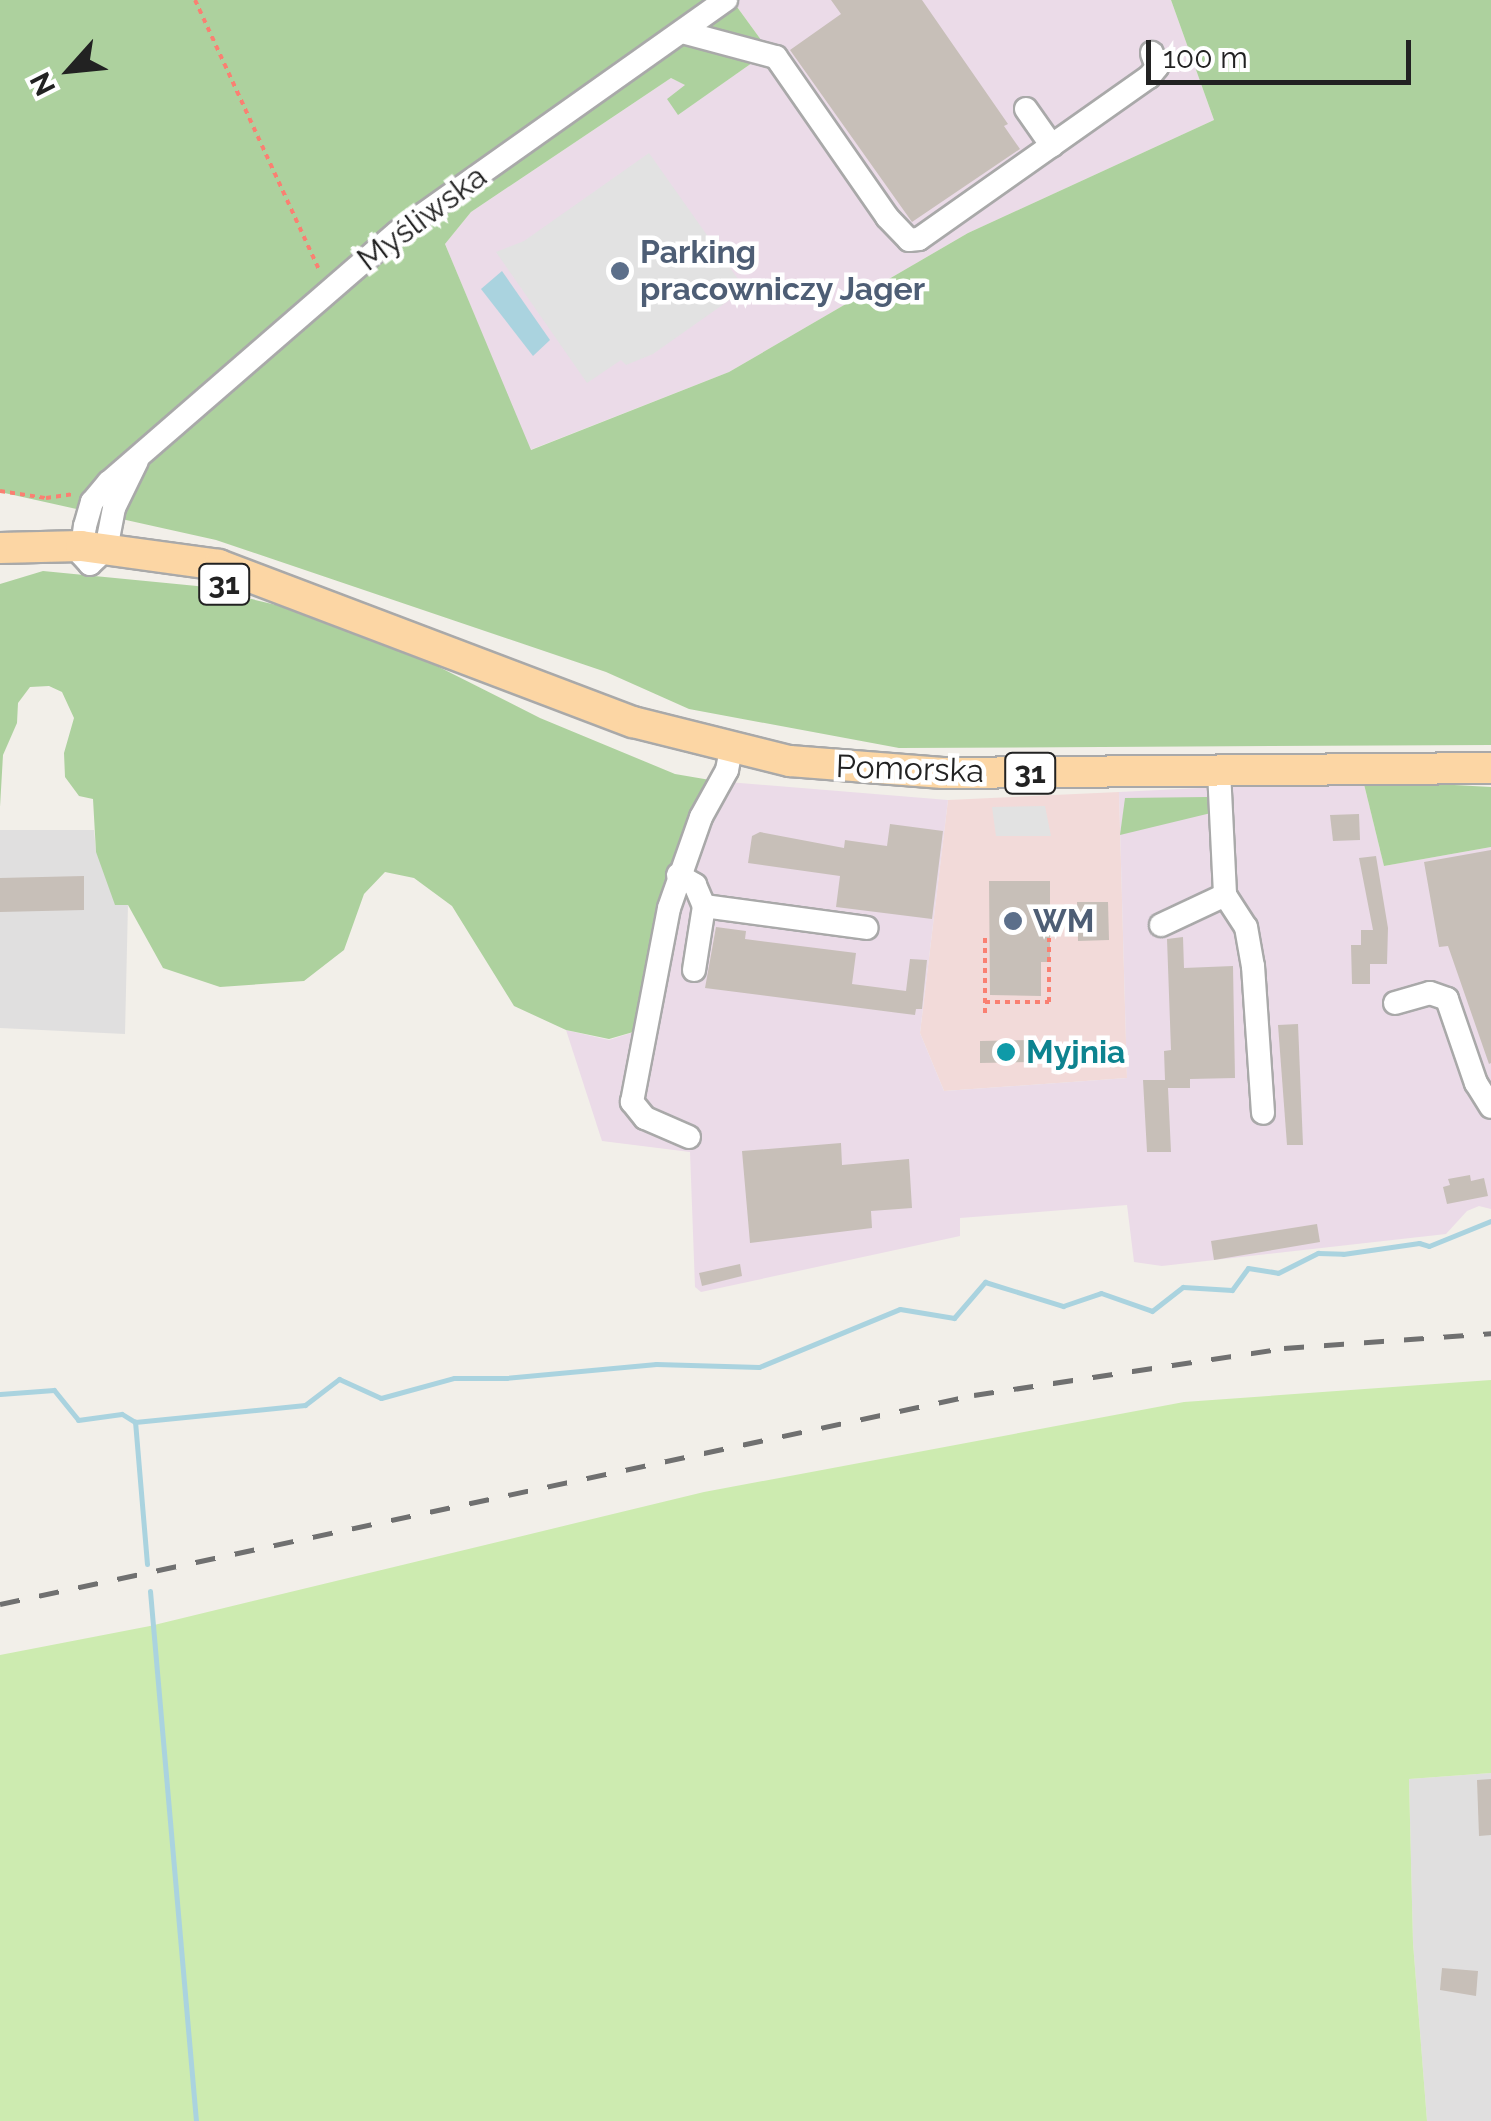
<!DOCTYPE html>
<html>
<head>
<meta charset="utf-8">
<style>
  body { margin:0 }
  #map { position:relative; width:1491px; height:2121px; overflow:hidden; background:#f2efe9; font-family:Raleway,sans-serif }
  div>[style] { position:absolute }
  .residential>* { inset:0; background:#e0dfdf }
  .commercial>* { inset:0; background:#f2dad9 }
  .industrial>* { inset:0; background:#ebdbe8 }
  .grass>* { inset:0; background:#cdebb0 }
  .forest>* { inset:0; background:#add19e }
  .parking>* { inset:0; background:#e2e2e2 }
  .water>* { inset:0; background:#aad3df }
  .stream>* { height:5px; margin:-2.5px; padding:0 2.5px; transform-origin:2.5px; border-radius:2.5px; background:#aad3df }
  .building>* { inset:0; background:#c7bfb8 }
  .path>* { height:4px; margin-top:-2px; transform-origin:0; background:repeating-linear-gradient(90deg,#fa8072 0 5px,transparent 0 10px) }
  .roads { filter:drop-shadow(2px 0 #a9a9a9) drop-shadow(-2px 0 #a9a9a9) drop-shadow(0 2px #a9a9a9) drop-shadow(0 -2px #a9a9a9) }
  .minor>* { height:22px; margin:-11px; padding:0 11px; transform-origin:11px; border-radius:11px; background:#fff }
  .major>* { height:30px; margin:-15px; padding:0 15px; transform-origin:15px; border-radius:15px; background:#fcd6a4 }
  .rail>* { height:5px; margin-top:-2.5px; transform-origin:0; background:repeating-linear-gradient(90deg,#707070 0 20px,transparent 0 40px) }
  .dots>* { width:28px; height:28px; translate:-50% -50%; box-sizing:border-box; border:5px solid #fff; border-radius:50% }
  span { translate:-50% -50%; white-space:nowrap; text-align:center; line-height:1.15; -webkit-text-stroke:9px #fff; paint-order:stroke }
  .shield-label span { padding:2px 8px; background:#fff; border:2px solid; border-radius:8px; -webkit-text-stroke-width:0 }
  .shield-label { font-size:30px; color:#222; font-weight:700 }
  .street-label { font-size:32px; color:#222 }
  .service-label { font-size:32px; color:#4e5e75; font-weight:700 }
  .left { translate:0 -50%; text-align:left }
  .culture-label { font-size:32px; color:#0d838f; font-weight:700 }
  .north { position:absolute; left:20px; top:20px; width:100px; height:100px; -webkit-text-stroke:8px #fff; paint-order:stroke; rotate:243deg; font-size:28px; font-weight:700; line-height:40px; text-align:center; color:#222 }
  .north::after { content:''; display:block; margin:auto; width:35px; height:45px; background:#222; clip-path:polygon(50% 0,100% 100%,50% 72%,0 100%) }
  .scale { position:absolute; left:1146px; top:40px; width:265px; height:45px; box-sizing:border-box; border:5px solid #222; border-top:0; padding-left:12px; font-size:30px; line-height:35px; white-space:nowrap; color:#222; -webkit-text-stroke:8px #fff; paint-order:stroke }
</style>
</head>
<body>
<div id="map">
  <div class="residential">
    <div style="clip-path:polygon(0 830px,94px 830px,96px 852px,128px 904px,125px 1034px,0 1028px)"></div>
    <div style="clip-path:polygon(1491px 1773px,1491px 2121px,1427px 2121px,1413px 1943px,1409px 1779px)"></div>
  </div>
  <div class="commercial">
    <div style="clip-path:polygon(1119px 792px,1127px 1078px,944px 1091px,920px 1033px,948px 800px)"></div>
  </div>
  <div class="industrial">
    <div style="clip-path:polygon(732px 0,1171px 0,1214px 120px,968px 233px,729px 372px,530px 450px,445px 244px,471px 212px,671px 78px,686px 85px,668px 99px,679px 114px,769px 51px)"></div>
    <div style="clip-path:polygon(1363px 780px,1384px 866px,1491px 847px,1491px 1209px,1479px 1206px,1467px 1211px,1446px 1234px,1162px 1266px,1134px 1262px,1127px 1205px,960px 1218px,960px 1236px,701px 1292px,695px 1287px,690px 1152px,602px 1141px,566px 1030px,609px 1040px,640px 1030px,716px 781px,948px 800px,920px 1033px,944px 1091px,1127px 1078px,1119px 792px)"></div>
  </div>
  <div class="grass">
    <div style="clip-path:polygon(1491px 1380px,1491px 1773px,1409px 1779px,1413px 1943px,1427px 2121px,0 2121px,0 1655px,150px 1626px,704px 1492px,1184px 1402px)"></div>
  </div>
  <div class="forest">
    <div style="clip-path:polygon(0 0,732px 0,769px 51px,678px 115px,667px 99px,685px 85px,671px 78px,471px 212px,445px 244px,531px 450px,729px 372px,968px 233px,1214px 120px,1171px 0,1491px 0,1491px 745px,899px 748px,689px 709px,606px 672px,216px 540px,0 492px)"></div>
    <div style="clip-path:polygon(43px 571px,197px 586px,289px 608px,433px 664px,540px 718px,675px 774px,716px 781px,640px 1030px,609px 1039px,566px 1030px,514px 1006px,452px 906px,414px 878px,385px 872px,364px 894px,344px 950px,304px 981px,220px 987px,163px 968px,128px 905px,115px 905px,96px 852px,93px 799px,79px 796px,65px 777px,64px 753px,74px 718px,62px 692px,49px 686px,30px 687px,18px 703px,17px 723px,3px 755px,0 807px,0 584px)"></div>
    <div style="clip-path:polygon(1363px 780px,1491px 787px,1491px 847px,1384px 866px)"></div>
    <div style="clip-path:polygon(1207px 797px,1211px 813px,1120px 835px,1125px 798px)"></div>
  </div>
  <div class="parking">
    <div style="clip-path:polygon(649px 153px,745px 289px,653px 354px,626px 365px,621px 360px,587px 383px,496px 252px,524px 241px)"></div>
    <div style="clip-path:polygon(1045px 806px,1051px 836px,996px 836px,992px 807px)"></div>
  </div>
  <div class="water">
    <div style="clip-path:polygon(502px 271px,550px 340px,533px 356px,481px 289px)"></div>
  </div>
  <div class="stream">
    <div style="left:0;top:1394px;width:54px;rotate:-4.2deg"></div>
    <div style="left:54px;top:1390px;width:38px;rotate:51deg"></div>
    <div style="left:78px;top:1420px;width:44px;rotate:-7.8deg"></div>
    <div style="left:122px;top:1414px;width:15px;rotate:32deg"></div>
    <div style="left:147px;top:1564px;width:143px;rotate:-94.8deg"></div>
    <div style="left:135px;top:1422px;width:171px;rotate:-5.7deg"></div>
    <div style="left:305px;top:1405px;width:43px;rotate:-37.4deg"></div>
    <div style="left:339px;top:1379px;width:46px;rotate:24.3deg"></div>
    <div style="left:381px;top:1398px;width:76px;rotate:-15.3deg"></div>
    <div style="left:454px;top:1378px;width:52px"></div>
    <div style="left:506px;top:1378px;width:151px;rotate:-5.3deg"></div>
    <div style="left:656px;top:1364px;width:103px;rotate:1.7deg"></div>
    <div style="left:759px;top:1367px;width:152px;rotate:-22.4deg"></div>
    <div style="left:900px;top:1309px;width:55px;rotate:9.5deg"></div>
    <div style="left:954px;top:1318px;width:48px;rotate:-49.3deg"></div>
    <div style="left:985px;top:1282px;width:82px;rotate:17.1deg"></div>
    <div style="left:1063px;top:1306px;width:40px;rotate:-18.9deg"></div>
    <div style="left:1101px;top:1293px;width:54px;rotate:19.4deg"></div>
    <div style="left:1152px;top:1311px;width:39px;rotate:-38deg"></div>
    <div style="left:1183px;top:1287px;width:49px;rotate:3.5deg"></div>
    <div style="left:1232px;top:1290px;width:27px;rotate:-54deg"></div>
    <div style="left:1248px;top:1268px;width:30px;rotate:9deg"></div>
    <div style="left:1278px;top:1273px;width:45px;rotate:-26.6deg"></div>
    <div style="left:1318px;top:1253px;width:25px;rotate:2deg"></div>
    <div style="left:1343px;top:1254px;width:77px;rotate:-8.2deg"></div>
    <div style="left:1419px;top:1243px;width:10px;rotate:17deg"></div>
    <div style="left:1429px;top:1246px;width:67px;rotate:-22deg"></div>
    <div style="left:150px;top:1591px;width:532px;rotate:85.04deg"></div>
  </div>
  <div class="building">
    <div style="clip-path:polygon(831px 0,922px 0,1008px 124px,1004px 126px,1020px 149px,912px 222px,790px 50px,841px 14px)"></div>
    <div style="clip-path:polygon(1359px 814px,1360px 840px,1333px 841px,1330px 815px)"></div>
    <div style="clip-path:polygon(890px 824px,943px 831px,932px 919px,836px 907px,840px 876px,748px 863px,752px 836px,760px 832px,844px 848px,845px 840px,887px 846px)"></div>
    <div style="clip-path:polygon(1491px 850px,1491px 1063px,1489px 1064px,1448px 946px,1439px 947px,1424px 862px)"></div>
    <div style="clip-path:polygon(1376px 856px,1388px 928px,1387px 964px,1370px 964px,1370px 984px,1352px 984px,1351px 945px,1361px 945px,1361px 930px,1373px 930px,1359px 858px)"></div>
    <div style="clip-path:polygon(84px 876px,84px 910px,0 912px,0 878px)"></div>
    <div style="clip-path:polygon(989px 881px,1050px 881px,1050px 962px,1041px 962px,1041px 996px,990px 995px)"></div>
    <div style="clip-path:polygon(1077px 902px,1108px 902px,1109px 940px,1078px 941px)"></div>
    <div style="clip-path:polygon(716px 927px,746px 931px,745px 939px,856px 953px,852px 984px,906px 991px,910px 959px,927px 960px,922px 1009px,916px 1009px,915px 1015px,899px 1013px,705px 988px)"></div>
    <div style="clip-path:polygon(1183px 937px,1184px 968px,1233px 966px,1235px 1078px,1190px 1079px,1190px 1088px,1168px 1088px,1171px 1152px,1147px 1152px,1143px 1080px,1165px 1080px,1164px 1051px,1171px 1050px,1167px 939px)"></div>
    <div style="clip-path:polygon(1298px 1024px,1303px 1145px,1287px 1145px,1278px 1025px)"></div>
    <div style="clip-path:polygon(1033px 1040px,1032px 1062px,980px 1063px,980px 1041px)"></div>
    <div style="clip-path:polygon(841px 1143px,842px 1165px,909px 1159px,912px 1208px,871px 1211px,872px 1228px,750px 1243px,742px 1151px)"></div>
    <div style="clip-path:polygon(1470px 1175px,1471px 1181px,1484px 1178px,1488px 1196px,1447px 1204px,1443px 1187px,1450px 1185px,1448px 1179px)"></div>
    <div style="clip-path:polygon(1317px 1224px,1320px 1242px,1214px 1260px,1211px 1241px)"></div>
    <div style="clip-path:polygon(740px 1264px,742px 1276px,702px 1286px,699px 1273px)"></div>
    <div style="clip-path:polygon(1491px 1779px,1491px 1835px,1479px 1836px,1477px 1780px)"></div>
    <div style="clip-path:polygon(1442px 1968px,1478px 1971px,1476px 1996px,1440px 1990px)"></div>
  </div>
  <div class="path">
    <div style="left:195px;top:0;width:299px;rotate:65.3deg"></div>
    <div style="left:0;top:491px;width:47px;rotate:8.7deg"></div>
    <div style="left:46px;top:498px;width:28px;rotate:-8deg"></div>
    <div style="left:985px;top:938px;width:78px;rotate:90deg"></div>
    <div style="left:985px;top:1002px;width:64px"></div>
    <div style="left:1049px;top:1002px;width:64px;rotate:-90deg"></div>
  </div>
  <div class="roads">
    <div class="minor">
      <div style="left:682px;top:32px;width:97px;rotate:14.9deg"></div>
      <div style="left:776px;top:57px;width:195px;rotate:55.2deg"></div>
      <div style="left:887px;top:217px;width:32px;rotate:46deg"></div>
      <div style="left:909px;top:240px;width:10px;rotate:-6deg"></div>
      <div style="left:919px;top:239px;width:281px;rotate:-35.2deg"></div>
      <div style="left:1149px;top:77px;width:13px;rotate:-51deg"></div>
      <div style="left:1157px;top:67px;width:15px;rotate:-110deg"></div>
      <div style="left:1026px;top:109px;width:45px;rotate:54.9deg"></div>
      <div style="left:137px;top:461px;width:52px;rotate:116.1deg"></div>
      <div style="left:114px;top:508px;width:42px;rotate:101deg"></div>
      <div style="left:106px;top:549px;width:22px;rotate:137deg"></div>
      <div style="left:90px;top:564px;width:13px;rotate:-132deg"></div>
      <div style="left:81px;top:554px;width:28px;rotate:-82deg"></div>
      <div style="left:85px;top:526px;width:25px;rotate:-74deg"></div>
      <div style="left:92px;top:502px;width:26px;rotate:-50deg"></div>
      <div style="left:109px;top:482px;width:382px;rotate:-40.9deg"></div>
      <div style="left:398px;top:232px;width:402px;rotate:-35.3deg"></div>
      <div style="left:1219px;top:771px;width:124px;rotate:87.2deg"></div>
      <div style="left:1225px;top:895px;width:38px;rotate:57deg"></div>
      <div style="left:1246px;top:927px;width:40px;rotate:80deg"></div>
      <div style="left:1253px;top:966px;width:147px;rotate:86.1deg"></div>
      <div style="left:678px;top:875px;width:20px;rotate:30deg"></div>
      <div style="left:695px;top:885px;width:23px;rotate:67deg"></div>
      <div style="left:704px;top:906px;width:164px;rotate:7.7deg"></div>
      <div style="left:1161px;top:925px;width:71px;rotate:-25.1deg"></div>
      <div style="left:694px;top:970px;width:65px;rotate:-81.1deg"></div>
      <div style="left:1395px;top:1003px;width:36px;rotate:-16deg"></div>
      <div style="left:1430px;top:993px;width:18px;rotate:19deg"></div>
      <div style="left:1447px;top:999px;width:89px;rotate:71deg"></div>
      <div style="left:1476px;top:1083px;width:28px;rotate:58deg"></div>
      <div style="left:689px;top:1137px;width:48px;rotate:-156.6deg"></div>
      <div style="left:645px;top:1118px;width:21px;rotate:-129deg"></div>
      <div style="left:632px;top:1102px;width:197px;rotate:-79.2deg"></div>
      <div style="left:669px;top:908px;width:96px;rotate:-70.6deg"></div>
      <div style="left:701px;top:817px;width:54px;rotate:-61deg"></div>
      <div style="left:727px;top:770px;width:21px;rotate:-79deg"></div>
    </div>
    <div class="major">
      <div style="left:0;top:548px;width:81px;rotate:-1.4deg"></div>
      <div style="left:81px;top:546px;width:139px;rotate:7.8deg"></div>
      <div style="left:219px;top:565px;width:443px;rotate:20.8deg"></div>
      <div style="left:633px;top:722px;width:162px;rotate:14deg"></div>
      <div style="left:790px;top:761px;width:153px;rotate:4.5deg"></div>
      <div style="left:943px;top:773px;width:548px;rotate:-0.52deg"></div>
    </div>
  </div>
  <div class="rail">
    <div style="left:0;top:1604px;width:996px;rotate:-12.11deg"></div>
    <div style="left:974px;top:1395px;width:314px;rotate:-8.6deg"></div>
    <div style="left:1284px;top:1348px;width:208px;rotate:-4.1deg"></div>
  </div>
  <div class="dots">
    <div style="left:620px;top:271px;background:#5c6f8a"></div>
    <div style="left:1013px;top:921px;background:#5c6f8a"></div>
    <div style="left:1006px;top:1052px;background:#0f9aa8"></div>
  </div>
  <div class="shield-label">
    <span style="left:224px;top:584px">31</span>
    <span style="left:1030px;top:773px">31</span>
  </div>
  <div class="street-label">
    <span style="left:422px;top:218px;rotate:-37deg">Myśliwska</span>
    <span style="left:910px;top:769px;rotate:2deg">Pomorska</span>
  </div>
  <div class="service-label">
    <span class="left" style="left:640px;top:271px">Parking<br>pracowniczy Jager</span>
    <span class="left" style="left:1033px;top:921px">WM</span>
  </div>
  <div class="culture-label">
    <span class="left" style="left:1026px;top:1052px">Myjnia</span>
  </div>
  <div class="north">N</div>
  <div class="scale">100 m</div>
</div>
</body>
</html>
